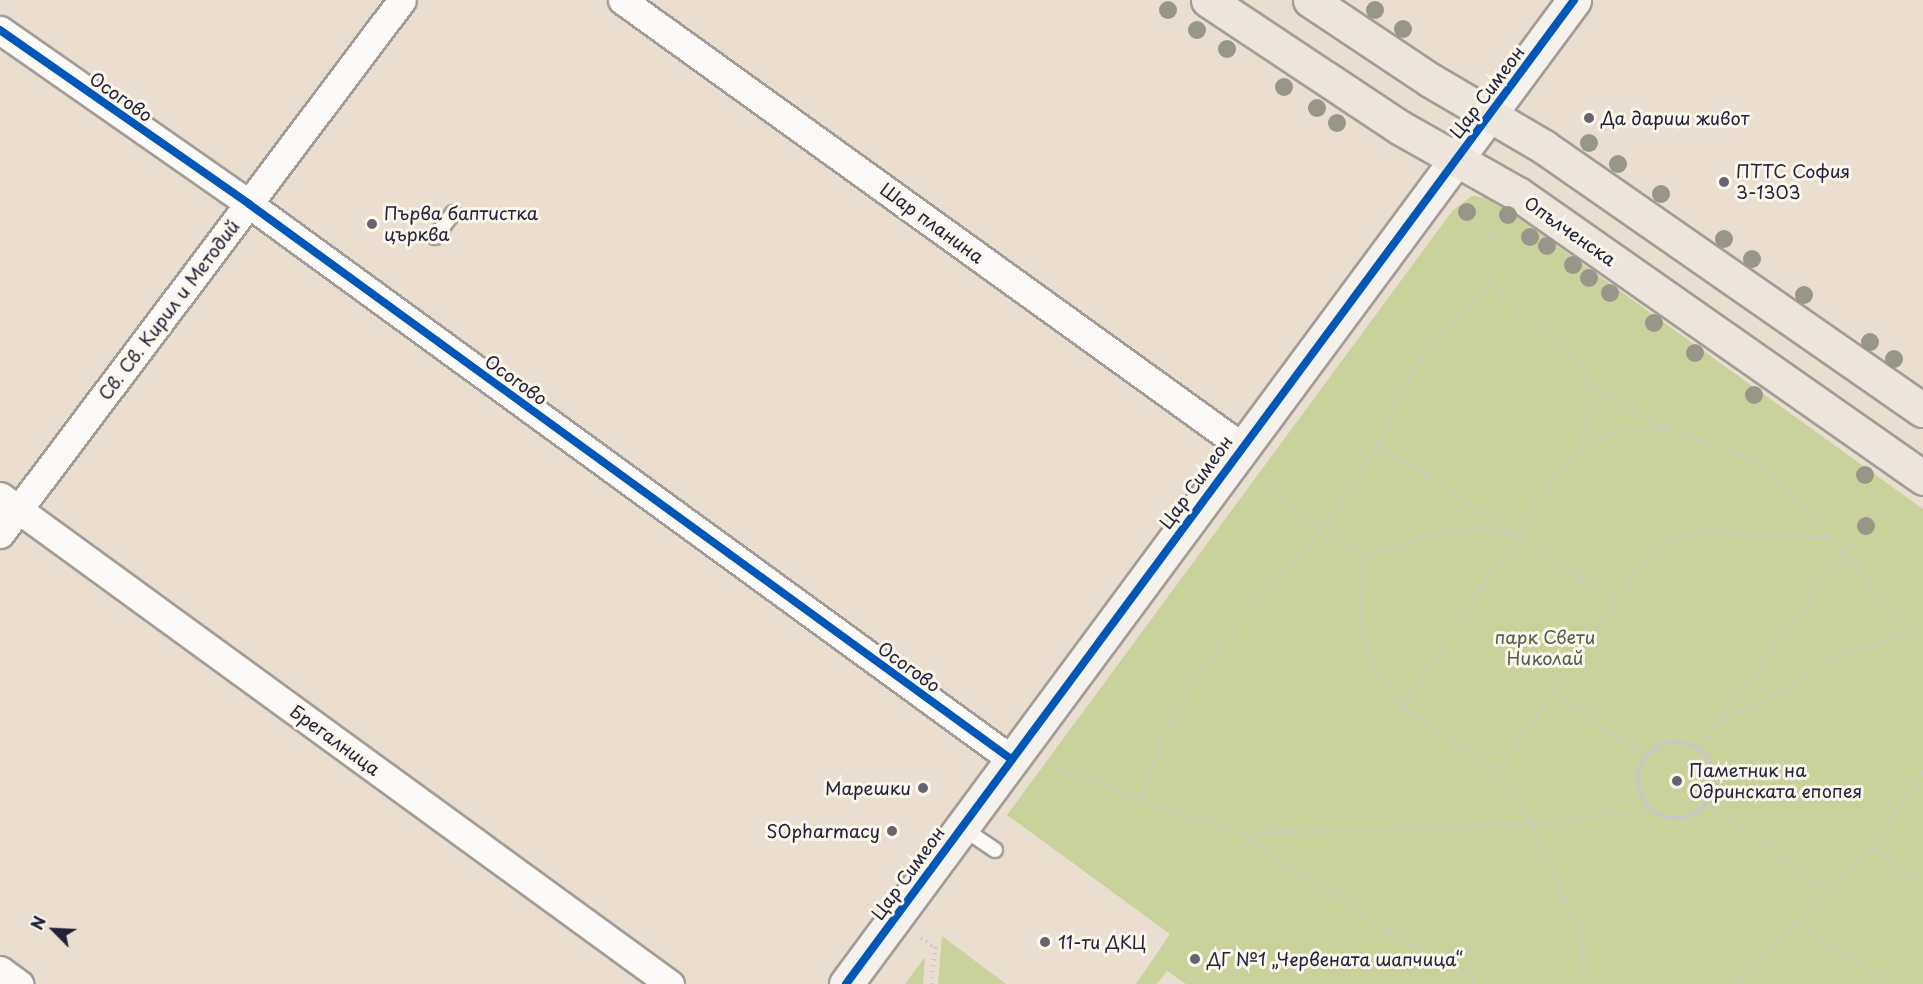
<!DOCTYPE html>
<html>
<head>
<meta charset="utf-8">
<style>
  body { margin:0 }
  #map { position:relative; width:1923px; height:984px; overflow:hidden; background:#eaded0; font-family:"Playpen Sans",sans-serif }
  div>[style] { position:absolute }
  .green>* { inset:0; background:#cad29b }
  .path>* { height:4px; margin-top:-2px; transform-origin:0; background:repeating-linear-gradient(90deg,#c9c6c5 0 1.5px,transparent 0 6px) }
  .path>.ring { margin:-2px; padding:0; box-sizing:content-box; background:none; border:4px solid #c9c6c5; border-radius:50% }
  .roads { filter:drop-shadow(2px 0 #a39d97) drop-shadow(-2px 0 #a39d97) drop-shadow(0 2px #a39d97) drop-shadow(0 -2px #a39d97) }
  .lane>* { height:14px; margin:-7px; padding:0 7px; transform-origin:7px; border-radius:7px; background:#fcfaf8 }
  .street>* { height:27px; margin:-13.5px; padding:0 13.5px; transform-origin:13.5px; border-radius:13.5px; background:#fcfaf8 }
  .secondary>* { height:33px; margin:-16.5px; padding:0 16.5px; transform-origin:16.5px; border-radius:16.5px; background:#f5f2ed }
  .primary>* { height:33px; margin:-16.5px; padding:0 16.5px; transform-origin:16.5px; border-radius:16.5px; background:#ede4db }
  .cycleway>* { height:8px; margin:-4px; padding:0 4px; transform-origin:4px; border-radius:4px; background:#0057b8 }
  .trees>* { width:18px; height:18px; margin:-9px; border-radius:50%; background:#979688 }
  .dots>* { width:16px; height:16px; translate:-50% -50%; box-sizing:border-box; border:3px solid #fbf7ec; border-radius:50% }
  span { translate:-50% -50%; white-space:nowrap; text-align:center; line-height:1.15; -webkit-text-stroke:6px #fbf7ec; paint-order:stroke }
  .street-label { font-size:18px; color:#22223b }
  .poi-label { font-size:18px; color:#22223b }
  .left { translate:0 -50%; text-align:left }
  .right { translate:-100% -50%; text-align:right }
  .park-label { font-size:18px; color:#535c4d }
  .north { position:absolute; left:24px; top:900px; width:60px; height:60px; -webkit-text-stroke:4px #fbf7ec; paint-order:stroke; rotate:294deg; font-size:16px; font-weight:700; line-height:24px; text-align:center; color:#22223b }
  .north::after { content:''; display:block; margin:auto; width:21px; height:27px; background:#22223b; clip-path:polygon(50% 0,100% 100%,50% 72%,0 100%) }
</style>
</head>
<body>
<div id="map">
  <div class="green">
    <div style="clip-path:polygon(1472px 196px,1491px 198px,1923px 509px,1923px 984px,1186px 984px,1167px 971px,1157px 984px,1136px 984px,1170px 934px,1007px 815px,1453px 210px)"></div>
    <div style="clip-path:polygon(942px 936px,1006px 984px,938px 984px)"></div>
    <div style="clip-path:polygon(925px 957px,923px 984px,905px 984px)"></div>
  </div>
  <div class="path">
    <div style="left:1492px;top:284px;width:106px;rotate:41.9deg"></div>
    <div style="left:1571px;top:355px;width:30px;rotate:56deg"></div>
    <div style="left:1588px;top:380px;width:43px;rotate:37.4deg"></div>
    <div style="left:1622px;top:406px;width:51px;rotate:26.6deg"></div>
    <div style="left:1668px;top:429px;width:92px;rotate:19.6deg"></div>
    <div style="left:1755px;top:460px;width:36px;rotate:39deg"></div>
    <div style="left:1783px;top:483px;width:167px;rotate:49.4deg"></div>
    <div style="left:1892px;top:610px;width:41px;rotate:41.1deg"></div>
    <div style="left:1379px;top:445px;width:160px;rotate:33.3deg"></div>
    <div style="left:1581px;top:448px;width:43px;rotate:-23.6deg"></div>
    <div style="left:1620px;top:431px;width:46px;rotate:-2.5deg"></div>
    <div style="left:1260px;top:482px;width:128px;rotate:35.2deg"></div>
    <div style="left:1365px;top:556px;width:48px;rotate:94.8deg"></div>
    <div style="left:1361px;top:604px;width:32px;rotate:85deg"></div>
    <div style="left:1364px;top:636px;width:39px;rotate:71deg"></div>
    <div style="left:1377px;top:673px;width:43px;rotate:51.5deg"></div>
    <div style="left:1404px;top:707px;width:114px;rotate:34.2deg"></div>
    <div style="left:1498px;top:771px;width:64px;rotate:57.8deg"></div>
    <div style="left:1532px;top:825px;width:99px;rotate:65.5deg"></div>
    <div style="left:1573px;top:915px;width:35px;rotate:74deg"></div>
    <div style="left:1583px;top:949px;width:35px;rotate:90deg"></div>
    <div style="left:1365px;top:556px;width:81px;rotate:-18deg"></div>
    <div style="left:1442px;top:531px;width:38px;rotate:-5deg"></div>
    <div style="left:1480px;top:528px;width:37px;rotate:11deg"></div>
    <div style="left:1516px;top:535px;width:119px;rotate:33deg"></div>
    <div style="left:1554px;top:691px;width:112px;rotate:36deg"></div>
    <div style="left:1404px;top:707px;width:262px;rotate:-57deg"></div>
    <div style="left:1547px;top:487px;width:51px;rotate:-49.8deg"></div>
    <div style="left:1580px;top:448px;width:39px;rotate:-69deg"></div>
    <div style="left:1594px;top:412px;width:33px;rotate:-101deg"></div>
    <div style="left:1720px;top:722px;width:79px;rotate:-26.2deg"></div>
    <div style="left:1791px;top:687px;width:50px;rotate:-36.9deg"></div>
    <div style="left:1831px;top:657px;width:86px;rotate:-16.1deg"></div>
    <div class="ring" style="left:1638px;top:742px;width:72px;height:72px"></div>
    <div style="left:1699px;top:748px;width:301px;rotate:-53.1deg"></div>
    <div style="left:1047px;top:765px;width:204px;rotate:19.5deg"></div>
    <div style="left:1239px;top:833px;width:196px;rotate:33.1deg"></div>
    <div style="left:1403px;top:940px;width:92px;rotate:28.5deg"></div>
    <div style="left:1498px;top:771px;width:208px;rotate:-55.4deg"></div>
    <div style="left:1616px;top:600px;width:50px;rotate:-51.5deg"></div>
    <div style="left:1647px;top:561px;width:36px;rotate:-37deg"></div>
    <div style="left:1676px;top:539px;width:31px;rotate:-13deg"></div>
    <div style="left:1706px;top:532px;width:127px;rotate:2.7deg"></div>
    <div style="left:1141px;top:800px;width:84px;rotate:-70.5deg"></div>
    <div style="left:1169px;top:721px;width:53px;rotate:-60.5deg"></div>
    <div style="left:1195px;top:675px;width:196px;rotate:-48.9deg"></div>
    <div style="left:1324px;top:527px;width:99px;rotate:-56.1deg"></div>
    <div style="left:1379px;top:445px;width:47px;rotate:-67.3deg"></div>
    <div style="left:1397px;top:402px;width:50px;rotate:-59.8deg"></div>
    <div style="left:1422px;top:359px;width:38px;rotate:-51deg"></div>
    <div style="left:1446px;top:329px;width:64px;rotate:-44.4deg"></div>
    <div style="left:1492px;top:284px;width:39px;rotate:-90deg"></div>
    <div style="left:1492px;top:245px;width:33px;rotate:-108deg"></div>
    <div style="left:1706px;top:804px;width:149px;rotate:34.9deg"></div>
    <div style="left:1240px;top:833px;width:292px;rotate:-1.6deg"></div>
    <div style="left:1532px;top:825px;width:120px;rotate:-7.7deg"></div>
    <div style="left:1873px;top:849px;width:60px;rotate:34.2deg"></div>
    <div style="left:1798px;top:921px;width:112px;rotate:34.1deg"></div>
    <div style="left:921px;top:938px;width:17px;rotate:33deg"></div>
    <div style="left:935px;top:947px;width:37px;rotate:96deg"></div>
    <div style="left:1733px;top:984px;width:194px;rotate:-44deg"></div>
    <div style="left:1873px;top:849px;width:93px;rotate:-57.3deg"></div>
  </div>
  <div class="roads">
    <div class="lane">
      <div style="left:435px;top:237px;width:30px;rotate:-53deg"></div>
      <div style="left:961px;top:827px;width:41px;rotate:34.1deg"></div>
    </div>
    <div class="street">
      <div style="left:622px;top:0;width:763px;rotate:35.77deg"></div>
      <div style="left:0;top:30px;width:304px;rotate:34.9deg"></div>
      <div style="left:249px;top:204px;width:943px;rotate:36.07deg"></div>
      <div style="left:0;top:496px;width:829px;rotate:36.07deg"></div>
      <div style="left:0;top:534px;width:668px;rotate:-53.03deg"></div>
      <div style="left:0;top:970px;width:24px;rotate:36deg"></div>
    </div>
    <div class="secondary">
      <div style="left:846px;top:984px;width:1224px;rotate:-53.5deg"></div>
    </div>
    <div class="primary">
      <div style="left:1208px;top:0;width:229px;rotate:33.6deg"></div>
      <div style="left:1399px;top:127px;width:137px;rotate:29.4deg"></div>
      <div style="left:1518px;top:194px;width:495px;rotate:35deg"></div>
      <div style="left:1310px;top:0;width:144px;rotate:33.7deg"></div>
      <div style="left:1430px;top:80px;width:132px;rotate:30.4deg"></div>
      <div style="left:1544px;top:147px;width:461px;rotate:34.8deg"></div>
    </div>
  </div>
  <div class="cycleway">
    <div style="left:0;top:30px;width:304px;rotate:34.9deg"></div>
    <div style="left:249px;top:204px;width:943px;rotate:36.07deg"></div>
    <div style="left:846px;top:984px;width:1224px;rotate:-53.5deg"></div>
  </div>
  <div class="trees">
    <div style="left:1168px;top:10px"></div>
    <div style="left:1375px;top:10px"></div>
    <div style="left:1403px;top:29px"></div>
    <div style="left:1197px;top:30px"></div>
    <div style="left:1227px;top:49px"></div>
    <div style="left:1284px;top:87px"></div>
    <div style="left:1317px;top:108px"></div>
    <div style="left:1337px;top:123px"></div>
    <div style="left:1589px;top:143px"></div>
    <div style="left:1618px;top:164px"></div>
    <div style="left:1661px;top:194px"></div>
    <div style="left:1467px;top:212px"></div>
    <div style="left:1508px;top:215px"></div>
    <div style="left:1530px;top:237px"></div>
    <div style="left:1724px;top:239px"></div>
    <div style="left:1547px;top:246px"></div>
    <div style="left:1752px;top:259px"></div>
    <div style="left:1573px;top:265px"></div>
    <div style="left:1589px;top:278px"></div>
    <div style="left:1610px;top:293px"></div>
    <div style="left:1804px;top:295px"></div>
    <div style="left:1654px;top:323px"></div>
    <div style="left:1870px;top:342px"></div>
    <div style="left:1695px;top:353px"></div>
    <div style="left:1894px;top:359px"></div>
    <div style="left:1754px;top:395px"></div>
    <div style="left:1865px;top:475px"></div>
    <div style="left:1866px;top:526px"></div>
  </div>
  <div class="dots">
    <div style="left:1589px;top:118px;background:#68646f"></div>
    <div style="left:1724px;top:182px;background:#68646f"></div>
    <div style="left:372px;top:224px;background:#68646f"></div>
    <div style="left:1677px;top:781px;background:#68646f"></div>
    <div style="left:923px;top:788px;background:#68646f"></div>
    <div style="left:892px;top:831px;background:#68646f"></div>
    <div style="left:1045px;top:942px;background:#68646f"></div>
    <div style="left:1195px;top:959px;background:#68646f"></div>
  </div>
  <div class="street-label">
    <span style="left:1487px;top:92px;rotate:-53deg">Цар Симеон</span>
    <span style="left:121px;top:97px;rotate:35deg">Осогово</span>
    <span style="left:932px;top:223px;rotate:36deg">Шар планина</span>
    <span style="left:1570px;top:231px;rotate:35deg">Опълченска</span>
    <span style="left:169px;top:310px;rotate:-53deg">Св. Св. Кирил и Методий</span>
    <span style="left:516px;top:380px;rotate:36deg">Осогово</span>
    <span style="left:1196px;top:482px;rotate:-54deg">Цар Симеон</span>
    <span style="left:909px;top:667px;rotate:36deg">Осогово</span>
    <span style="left:335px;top:740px;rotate:36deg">Брегалница</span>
    <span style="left:908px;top:873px;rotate:-54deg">Цар Симеон</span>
  </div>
  <div class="poi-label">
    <span class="left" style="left:1601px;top:118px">Да дариш живот</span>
    <span class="left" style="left:1736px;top:182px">ПТТС София<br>3-1303</span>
    <span class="left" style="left:384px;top:224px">Първа баптистка<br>църква</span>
    <span class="left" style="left:1689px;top:781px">Паметник на<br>Одринската епопея</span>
    <span class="right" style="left:911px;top:788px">Марешки</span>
    <span class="right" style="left:880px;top:831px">SOpharmacy</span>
    <span class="left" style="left:1058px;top:942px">11-ти ДКЦ</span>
    <span class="left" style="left:1207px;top:959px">ДГ №1 „Червената шапчица“</span>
  </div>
  <div class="park-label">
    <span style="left:1545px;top:648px">парк Свети<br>Николай</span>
  </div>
  <div class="north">N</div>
</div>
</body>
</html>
